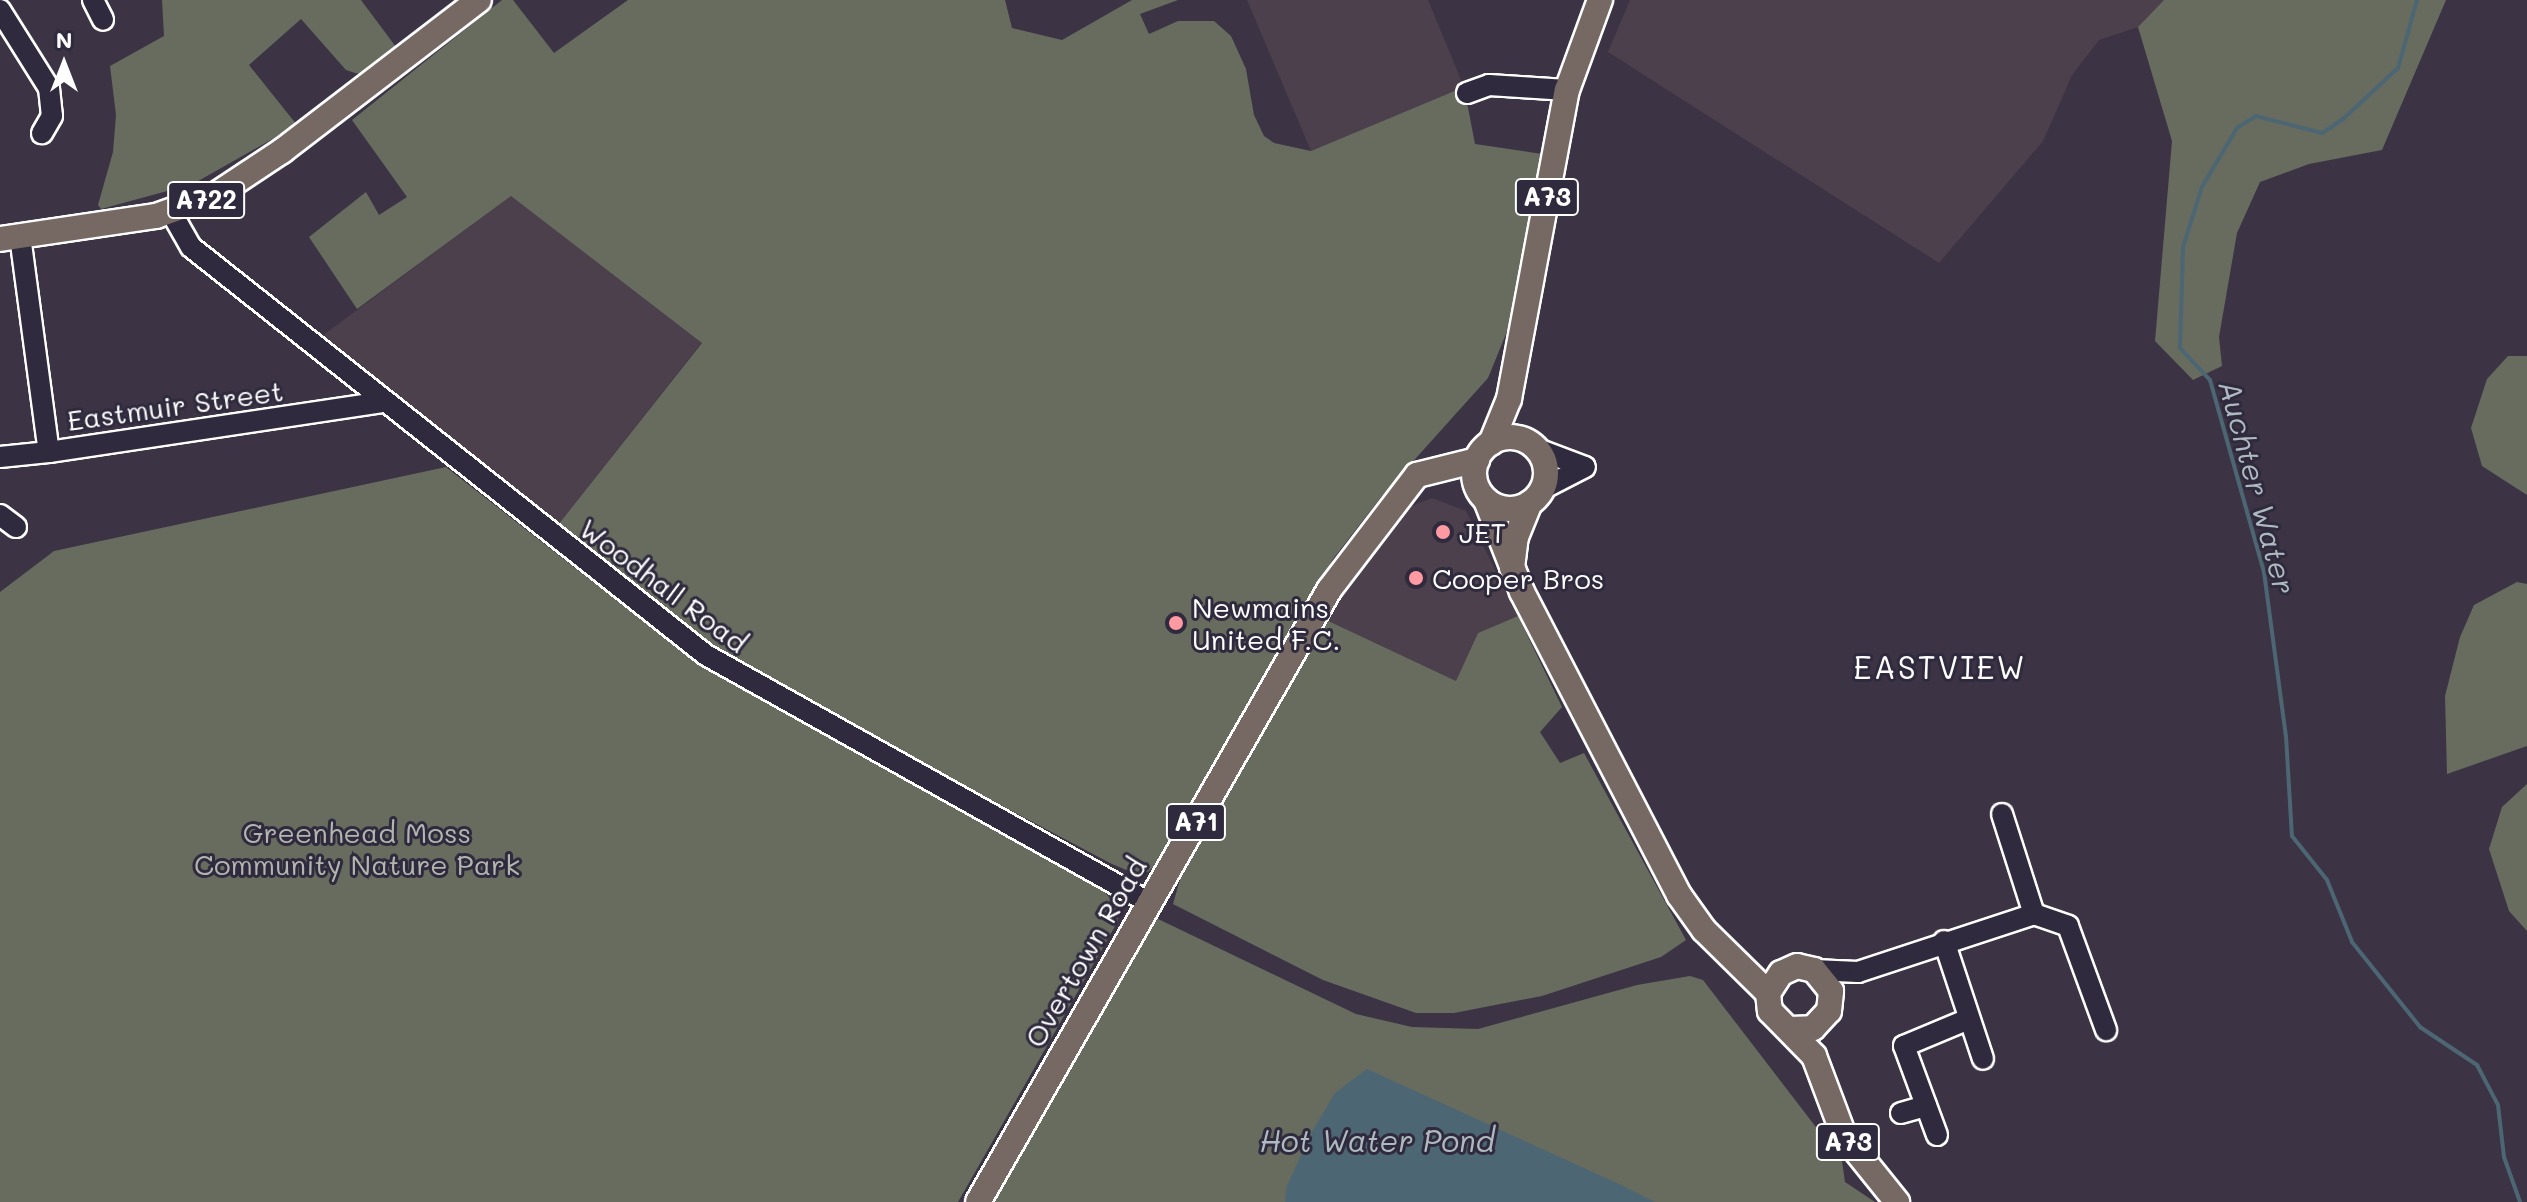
<!DOCTYPE html>
<html>
<head>
<meta charset="utf-8">
<style>
  body { margin:0 }
  #map { position:relative; width:2527px; height:1202px; overflow:hidden; background:#3c3444; font-family:Mali,sans-serif }
  div>[style] { position:absolute }
  .built>* { inset:0; background:#4c404c }
  .green>* { inset:0; background:#676c5f }
  .water>* { inset:0; background:#4c6674 }
  .stream>* { height:4px; margin:-2px; padding:0 2px; transform-origin:2px; border-radius:2px; background:#4c6674 }
  .roads { filter:drop-shadow(2px 0 #fff) drop-shadow(-2px 0 #fff) drop-shadow(0 2px #fff) drop-shadow(0 -2px #fff) }
  .minor>* { height:20px; margin:-10px; padding:0 10px; transform-origin:10px; border-radius:10px; background:#2f2a3d }
  .major>* { height:24px; margin:-12px; padding:0 12px; transform-origin:12px; border-radius:12px; background:#766964 }
  .major>.ring { margin:-12px; padding:0; box-sizing:content-box; background:none; border:24px solid #766964; border-radius:50% }
  .dots>* { width:22px; height:22px; translate:-50% -50%; box-sizing:border-box; border:4px solid #2f2a3d; border-radius:50% }
  span { translate:-50% -50%; white-space:nowrap; text-align:center; line-height:1.15; -webkit-text-stroke:6px #2f2a3d; paint-order:stroke }
  .shield-label span { padding:2px 6px; background:#2f2a3d; border:2px solid; border-radius:6px; -webkit-text-stroke-width:0 }
  .shield-label { font-size:26px; color:#fff; font-weight:700 }
  .street-label { font-size:28px; color:#fff }
  .poi-label { font-size:28px; color:#fff }
  .left { translate:0 -50%; text-align:left }
  .park-label { font-size:28px; color:#b3b6af }
  .water-label { font-size:30px; color:#aebac0; font-style:italic }
  .quarter-label { font-size:32px; color:#fff; letter-spacing:2px }
  .north { position:absolute; left:24px; top:24px; width:80px; height:80px; -webkit-text-stroke:6px #2f2a3d; paint-order:stroke; rotate:0deg; font-size:22px; font-weight:700; line-height:32px; text-align:center; color:#fff }
  .north::after { content:''; display:block; margin:auto; width:28px; height:36px; background:#fff; clip-path:polygon(50% 0,100% 100%,50% 72%,0 100%) }
</style>
</head>
<body>
<div id="map">
  <div class="built">
    <div style="clip-path:polygon(1247px 0,1428px 0,1464px 87px,1311px 151px)"></div>
    <div style="clip-path:polygon(1630px 0,2164px 0,2138px 27px,2099px 40px,2072px 75px,2043px 141px,1939px 263px,1608px 52px)"></div>
    <div style="clip-path:polygon(511px 196px,702px 342px,558px 525px,322px 336px)"></div>
    <div style="clip-path:polygon(1432px 498px,1466px 511px,1518px 616px,1478px 633px,1456px 681px,1322px 618px,1394px 520px,1409px 507px)"></div>
  </div>
  <div class="green">
    <div style="clip-path:polygon(162px 0,361px 0,396px 47px,362px 74px,355px 73px,346px 70px,301px 19px,249px 65px,297px 125px,193px 184px,101px 209px,98px 205px,113px 152px,116px 115px,110px 66px,164px 36px)"></div>
    <div style="clip-path:polygon(502px 0,513px 0,554px 53px,628px 0,1005px 0,1012px 28px,1062px 40px,1132px 0,1178px 0,1140px 14px,1149px 34px,1178px 21px,1214px 21px,1231px 36px,1246px 69px,1254px 115px,1264px 136px,1274px 143px,1311px 151px,1464px 87px,1475px 144px,1542px 154px,1508px 329px,1488px 378px,1381px 497px,1333px 559px,1161px 860px,1148px 872px,1136px 874px,1112px 864px,790px 694px,681px 626px,558px 525px,702px 343px,511px 196px,357px 309px,309px 237px,366px 192px,379px 215px,407px 197px,352px 120px)"></div>
    <div style="clip-path:polygon(2164px 0,2446px 0,2382px 150px,2309px 164px,2260px 182px,2237px 233px,2219px 337px,2222px 366px,2193px 380px,2155px 341px,2172px 141px,2138px 27px)"></div>
    <div style="clip-path:polygon(2508px 356px,2527px 356px,2527px 495px,2482px 466px,2471px 428px,2487px 379px)"></div>
    <div style="clip-path:polygon(446px 467px,674px 645px,1105px 892px,1116px 906px,1118px 921px,958px 1202px,0 1202px,0 592px,54px 551px)"></div>
    <div style="clip-path:polygon(2517px 582px,2527px 584px,2527px 746px,2447px 774px,2445px 696px,2460px 637px,2474px 605px)"></div>
    <div style="clip-path:polygon(1518px 616px,1562px 707px,1540px 732px,1560px 763px,1584px 753px,1686px 940px,1661px 957px,1542px 996px,1454px 1013px,1416px 1013px,1323px 980px,1173px 904px,1181px 876px,1322px 618px,1456px 681px,1478px 633px)"></div>
    <div style="clip-path:polygon(2527px 784px,2527px 931px,2509px 911px,2489px 849px,2502px 807px)"></div>
    <div style="clip-path:polygon(1156px 918px,1356px 1014px,1412px 1027px,1478px 1029px,1637px 985px,1690px 976px,1703px 980px,1842px 1161px,1845px 1182px,1875px 1202px,990px 1202px)"></div>
  </div>
  <div class="water">
    <div style="clip-path:polygon(1367px 1069px,1621px 1185px,1655px 1202px,1285px 1202px,1287px 1186px,1309px 1137px,1335px 1093px)"></div>
  </div>
  <div class="stream">
    <div style="left:2417px;top:0;width:71px;rotate:105.6deg"></div>
    <div style="left:2398px;top:68px;width:75px;rotate:137.2deg"></div>
    <div style="left:2343px;top:119px;width:25px;rotate:146deg"></div>
    <div style="left:2322px;top:133px;width:68px;rotate:-165.6deg"></div>
    <div style="left:2256px;top:116px;width:22px;rotate:148deg"></div>
    <div style="left:2237px;top:128px;width:69px;rotate:120.7deg"></div>
    <div style="left:2202px;top:187px;width:63px;rotate:107.6deg"></div>
    <div style="left:2183px;top:247px;width:101px;rotate:91.7deg"></div>
    <div style="left:2180px;top:348px;width:44px;rotate:46.8deg"></div>
    <div style="left:2210px;top:380px;width:199px;rotate:74.3deg"></div>
    <div style="left:2264px;top:572px;width:165px;rotate:82.4deg"></div>
    <div style="left:2286px;top:736px;width:100px;rotate:86.6deg"></div>
    <div style="left:2292px;top:836px;width:56px;rotate:51.5deg"></div>
    <div style="left:2327px;top:880px;width:67px;rotate:68deg"></div>
    <div style="left:2352px;top:942px;width:109px;rotate:51.3deg"></div>
    <div style="left:2420px;top:1027px;width:69px;rotate:33.7deg"></div>
    <div style="left:2477px;top:1065px;width:45px;rotate:62.3deg"></div>
    <div style="left:2498px;top:1105px;width:52px;rotate:83.4deg"></div>
    <div style="left:2504px;top:1157px;width:48px;rotate:70.4deg"></div>
  </div>
  <div class="roads">
    <div class="minor">
      <div style="left:93px;top:0;width:22px;rotate:63deg"></div>
      <div style="left:0;top:10px;width:92px;rotate:57.9deg"></div>
      <div style="left:49px;top:88px;width:28px;rotate:84deg"></div>
      <div style="left:52px;top:116px;width:20px;rotate:120deg"></div>
      <div style="left:1467px;top:93px;width:23px;rotate:-20deg"></div>
      <div style="left:1489px;top:85px;width:78px;rotate:3.7deg"></div>
      <div style="left:171px;top:212px;width:40px;rotate:60.3deg"></div>
      <div style="left:191px;top:247px;width:657px;rotate:38.39deg"></div>
      <div style="left:706px;top:655px;width:506px;rotate:29.2deg"></div>
      <div style="left:20px;top:236px;width:218px;rotate:82.4deg"></div>
      <div style="left:49px;top:452px;width:337px;rotate:-8.5deg"></div>
      <div style="left:1535px;top:448px;width:53px;rotate:20.8deg"></div>
      <div style="left:0;top:457px;width:49px;rotate:-5.8deg"></div>
      <div style="left:1542px;top:489px;width:48px;rotate:-27.1deg"></div>
      <div style="left:0;top:515px;width:20px;rotate:37deg"></div>
      <div style="left:2002px;top:814px;width:105px;rotate:72.3deg"></div>
      <div style="left:1944px;top:941px;width:124px;rotate:71.7deg"></div>
      <div style="left:1814px;top:970px;width:44px;rotate:2.6deg"></div>
      <div style="left:1858px;top:972px;width:185px;rotate:-18.2deg"></div>
      <div style="left:2034px;top:914px;width:36px;rotate:19deg"></div>
      <div style="left:2068px;top:926px;width:111px;rotate:69.9deg"></div>
      <div style="left:1901px;top:1113px;width:26px;rotate:-16deg"></div>
      <div style="left:1937px;top:1135px;width:95px;rotate:-110.3deg"></div>
      <div style="left:1904px;top:1046px;width:70px;rotate:-22.6deg"></div>
    </div>
    <div class="major">
      <div style="left:0;top:239px;width:158px;rotate:-8.4deg"></div>
      <div style="left:156px;top:216px;width:65px;rotate:-19.8deg"></div>
      <div style="left:217px;top:194px;width:78px;rotate:-33.5deg"></div>
      <div style="left:282px;top:151px;width:248px;rotate:-37.5deg"></div>
      <div class="ring" style="left:1474px;top:437px;width:48px;height:48px"></div>
      <div style="left:1491px;top:443px;width:48px;rotate:-67.8deg"></div>
      <div style="left:1509px;top:399px;width:314px;rotate:-79.4deg"></div>
      <div style="left:1567px;top:90px;width:96px;rotate:-69.9deg"></div>
      <div style="left:1486px;top:500px;width:99px;rotate:68.6deg"></div>
      <div style="left:1522px;top:592px;width:341px;rotate:62.6deg"></div>
      <div style="left:1679px;top:895px;width:43px;rotate:54.5deg"></div>
      <div style="left:1704px;top:930px;width:90px;rotate:44.5deg"></div>
      <div style="left:1512px;top:568px;width:31px;rotate:-83deg"></div>
      <div style="left:1516px;top:537px;width:37px;rotate:-68deg"></div>
      <div style="left:1789px;top:1029px;width:24px;rotate:-2deg"></div>
      <div style="left:1813px;top:1028px;width:23px;rotate:-47deg"></div>
      <div style="left:1829px;top:1011px;width:20px;rotate:-84deg"></div>
      <div style="left:1831px;top:991px;width:27px;rotate:-129deg"></div>
      <div style="left:1814px;top:970px;width:17px;rotate:-167deg"></div>
      <div style="left:1797px;top:966px;width:17px;rotate:156deg"></div>
      <div style="left:1781px;top:973px;width:24px;rotate:123deg"></div>
      <div style="left:1768px;top:993px;width:18px;rotate:84deg"></div>
      <div style="left:1770px;top:1011px;width:63px;rotate:45.6deg"></div>
      <div style="left:1814px;top:1056px;width:85px;rotate:69.4deg"></div>
      <div style="left:1844px;top:1136px;width:85px;rotate:51.2deg"></div>
      <div style="left:978px;top:1202px;width:706px;rotate:-60.16deg"></div>
      <div style="left:1329px;top:590px;width:145px;rotate:-52.6deg"></div>
      <div style="left:1417px;top:475px;width:62px;rotate:-14deg"></div>
    </div>
  </div>
  <div class="dots">
    <div style="left:1443px;top:532px;background:#ff9aa2"></div>
    <div style="left:1416px;top:578px;background:#ff9aa2"></div>
    <div style="left:1176px;top:623px;background:#ff9aa2"></div>
  </div>
  <div class="shield-label">
    <span style="left:1547px;top:197px">A73</span>
    <span style="left:206px;top:200px">A722</span>
    <span style="left:1196px;top:822px">A71</span>
    <span style="left:1848px;top:1142px">A73</span>
  </div>
  <div class="street-label">
    <span style="left:175px;top:405px;rotate:-8deg">Eastmuir Street</span>
    <span style="left:664px;top:585px;rotate:37deg">Woodhall Road</span>
    <span style="left:1085px;top:952px;rotate:-60deg">Overtown Road</span>
  </div>
  <div class="poi-label">
    <span class="left" style="left:1459px;top:532px">JET</span>
    <span class="left" style="left:1432px;top:578px">Cooper Bros</span>
    <span class="left" style="left:1192px;top:623px">Newmains<br>United F.C.</span>
  </div>
  <div class="park-label">
    <span style="left:357px;top:848px">Greenhead Moss<br>Community Nature Park</span>
  </div>
  <div class="water-label">
    <span style="left:2258px;top:487px;rotate:75deg">Auchter Water</span>
    <span style="left:1377px;top:1140px">Hot Water Pond</span>
  </div>
  <div class="quarter-label">
    <span style="left:1940px;top:666px">EASTVIEW</span>
  </div>
  <div class="north">N</div>
</div>
</body>
</html>
